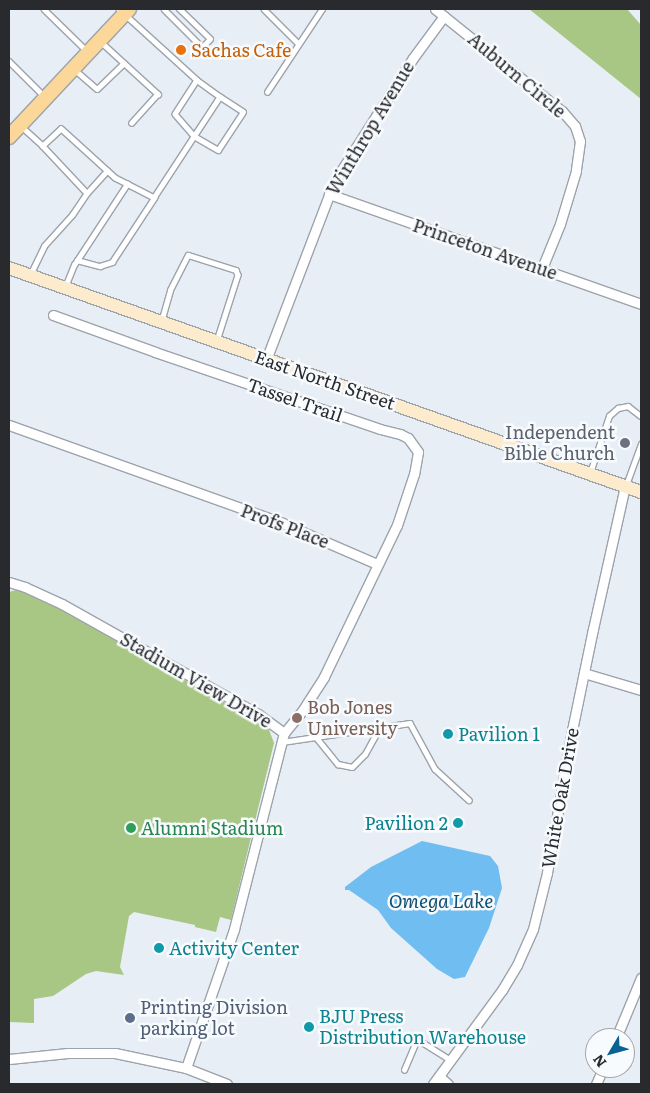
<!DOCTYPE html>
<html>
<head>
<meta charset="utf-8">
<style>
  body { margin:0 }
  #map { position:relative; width:650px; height:1093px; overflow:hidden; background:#e8eef6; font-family:Literata,serif }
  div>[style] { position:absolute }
  .green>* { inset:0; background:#a9c784 }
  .water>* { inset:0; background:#6fbdf1 }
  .roads { filter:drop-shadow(1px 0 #9da3ab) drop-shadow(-1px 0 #9da3ab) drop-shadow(0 1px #9da3ab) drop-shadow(0 -1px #9da3ab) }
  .service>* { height:4.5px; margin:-2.25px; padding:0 2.25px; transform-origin:2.25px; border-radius:2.25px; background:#fff }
  .minor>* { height:9px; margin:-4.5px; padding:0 4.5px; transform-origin:4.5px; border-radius:4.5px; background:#fff }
  .secondary>* { height:12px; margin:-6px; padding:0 6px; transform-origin:6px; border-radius:6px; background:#fdebcd }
  .primary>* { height:14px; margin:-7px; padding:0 7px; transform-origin:7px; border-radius:7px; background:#fbd79a }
  .dots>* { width:14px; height:14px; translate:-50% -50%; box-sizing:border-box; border:2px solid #f8fbfe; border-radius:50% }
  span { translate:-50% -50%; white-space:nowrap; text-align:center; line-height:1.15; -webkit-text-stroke:5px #f8fbfe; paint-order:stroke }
  .food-label { font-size:18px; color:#c56008 }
  .left { translate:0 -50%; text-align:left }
  .street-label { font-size:18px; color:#282a2d }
  .worship-label { font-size:18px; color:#5b616d }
  .right { translate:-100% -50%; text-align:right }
  .education-label { font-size:18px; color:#785e54 }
  .culture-label { font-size:18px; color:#0d838f }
  .leisure-label { font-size:18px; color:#27864d }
  .service-label { font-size:18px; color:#4e5e75 }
  .water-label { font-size:19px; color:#134f71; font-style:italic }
  .frame { position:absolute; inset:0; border:10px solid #282a2d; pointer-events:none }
  .north { position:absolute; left:585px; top:1028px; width:50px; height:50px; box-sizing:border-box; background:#f8fbfe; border:1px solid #a5a7aa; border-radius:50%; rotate:233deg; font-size:14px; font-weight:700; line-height:20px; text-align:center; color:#282a2d }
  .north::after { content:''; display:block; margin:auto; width:18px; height:22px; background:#066393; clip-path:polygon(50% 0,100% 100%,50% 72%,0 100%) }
</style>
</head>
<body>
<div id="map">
  <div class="green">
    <div style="clip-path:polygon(529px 9px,627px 9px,641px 25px,641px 99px)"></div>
    <div style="clip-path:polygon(23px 588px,268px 727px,274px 743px,231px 920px,220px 917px,216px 932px,195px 927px,195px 925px,134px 912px,129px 916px,120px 967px,124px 975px,96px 971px,86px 974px,53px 996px,34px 999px,34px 1023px,9px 1022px,9px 592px)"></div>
  </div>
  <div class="water">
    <div style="clip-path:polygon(422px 841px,490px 856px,498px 866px,502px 888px,489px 928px,465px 977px,454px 979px,437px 969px,391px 928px,378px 910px,349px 890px,345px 890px,345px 887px,371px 867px)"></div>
  </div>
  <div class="roads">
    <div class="service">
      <div style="left:44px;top:9px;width:60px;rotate:44.3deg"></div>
      <div style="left:119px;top:9px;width:105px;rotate:42.3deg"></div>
      <div style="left:197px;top:80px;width:29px;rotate:36deg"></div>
      <div style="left:220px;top:97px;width:121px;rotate:123.2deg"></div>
      <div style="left:164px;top:9px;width:54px;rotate:45deg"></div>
      <div style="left:202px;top:47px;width:11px;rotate:-45deg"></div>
      <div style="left:210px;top:39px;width:43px;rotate:-135.9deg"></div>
      <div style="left:264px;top:9px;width:49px;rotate:45deg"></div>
      <div style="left:100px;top:41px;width:79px;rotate:42.4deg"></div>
      <div style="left:158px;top:94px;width:39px;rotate:132deg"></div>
      <div style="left:9px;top:61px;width:51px;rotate:45deg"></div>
      <div style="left:74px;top:69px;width:30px;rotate:41deg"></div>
      <div style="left:97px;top:89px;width:37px;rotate:-44deg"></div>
      <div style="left:197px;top:80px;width:40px;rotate:122.9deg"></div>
      <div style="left:175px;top:114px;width:29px;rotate:49deg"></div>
      <div style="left:194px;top:136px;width:28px;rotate:30deg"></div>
      <div style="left:218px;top:150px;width:45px;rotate:-56.7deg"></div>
      <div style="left:243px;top:112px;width:27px;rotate:-147deg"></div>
      <div style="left:267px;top:92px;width:100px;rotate:-56.5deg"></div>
      <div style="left:21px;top:126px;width:30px;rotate:42deg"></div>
      <div style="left:77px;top:260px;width:24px;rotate:15deg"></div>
      <div style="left:100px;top:266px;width:13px;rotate:-18deg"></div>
      <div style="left:112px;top:262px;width:77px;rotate:-56.7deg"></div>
      <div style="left:154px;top:198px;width:44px;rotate:-152.9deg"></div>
      <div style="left:115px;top:178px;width:73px;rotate:-137.8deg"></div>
      <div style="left:61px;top:129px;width:25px;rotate:137deg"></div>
      <div style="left:43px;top:146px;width:64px;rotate:46.9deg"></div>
      <div style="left:30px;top:275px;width:32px;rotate:-64deg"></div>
      <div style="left:44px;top:246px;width:42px;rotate:-47.9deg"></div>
      <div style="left:72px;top:215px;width:27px;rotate:-56deg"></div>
      <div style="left:87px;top:193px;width:30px;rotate:-48deg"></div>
      <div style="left:65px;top:287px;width:24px;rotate:-68deg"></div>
      <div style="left:74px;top:265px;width:97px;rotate:-56.8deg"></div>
      <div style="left:161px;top:322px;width:33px;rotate:-74deg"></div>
      <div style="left:170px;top:290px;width:39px;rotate:-63deg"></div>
      <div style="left:188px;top:255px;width:50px;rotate:17.4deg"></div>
      <div style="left:236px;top:270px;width:5px;rotate:68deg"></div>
      <div style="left:238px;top:275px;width:69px;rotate:107.7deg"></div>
      <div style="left:590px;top:473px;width:60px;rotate:-71.6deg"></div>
      <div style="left:609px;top:416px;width:12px;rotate:-42deg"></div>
      <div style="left:618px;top:408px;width:10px;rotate:-11deg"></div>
      <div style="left:628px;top:406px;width:16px;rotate:38deg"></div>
      <div style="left:626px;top:485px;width:44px;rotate:-69.9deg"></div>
      <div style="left:316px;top:737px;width:35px;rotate:51deg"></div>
      <div style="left:338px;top:764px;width:14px;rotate:12deg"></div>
      <div style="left:352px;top:767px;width:18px;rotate:-45deg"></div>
      <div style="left:365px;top:754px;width:31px;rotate:-61deg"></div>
      <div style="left:282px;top:742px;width:129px;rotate:-8.4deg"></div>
      <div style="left:410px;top:723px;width:52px;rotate:61.5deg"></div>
      <div style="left:435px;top:769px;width:46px;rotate:42.4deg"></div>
      <div style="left:404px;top:1070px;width:34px;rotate:-67deg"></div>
      <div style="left:417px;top:1039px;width:40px;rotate:32deg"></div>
    </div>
    <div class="minor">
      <div style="left:435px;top:9px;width:163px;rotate:38.8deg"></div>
      <div style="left:562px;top:111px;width:20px;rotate:49deg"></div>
      <div style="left:575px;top:126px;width:16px;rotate:72deg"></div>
      <div style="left:580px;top:141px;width:30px;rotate:98deg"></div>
      <div style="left:576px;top:171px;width:55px;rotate:106.8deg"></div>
      <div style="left:560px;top:224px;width:48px;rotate:112.2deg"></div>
      <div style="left:329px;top:194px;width:331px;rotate:19.4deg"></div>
      <div style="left:53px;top:315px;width:109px;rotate:19.9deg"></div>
      <div style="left:155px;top:352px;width:238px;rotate:18.9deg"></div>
      <div style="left:380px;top:429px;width:21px;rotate:14deg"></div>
      <div style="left:400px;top:434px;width:9px;rotate:27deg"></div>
      <div style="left:408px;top:438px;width:17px;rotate:54deg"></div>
      <div style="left:418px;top:452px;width:22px;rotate:100deg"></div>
      <div style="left:414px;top:474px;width:54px;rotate:108.4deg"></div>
      <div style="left:397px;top:525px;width:169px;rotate:115.7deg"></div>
      <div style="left:324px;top:677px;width:40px;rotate:122.9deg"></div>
      <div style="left:302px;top:711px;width:28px;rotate:129deg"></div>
      <div style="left:266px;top:360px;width:191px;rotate:-69.1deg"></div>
      <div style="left:334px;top:182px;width:147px;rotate:-57.5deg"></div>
      <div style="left:413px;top:58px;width:52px;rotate:-53.6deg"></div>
      <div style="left:9px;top:425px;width:290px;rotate:19.7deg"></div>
      <div style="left:282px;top:523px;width:103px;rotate:23.3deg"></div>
      <div style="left:9px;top:582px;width:17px;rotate:17deg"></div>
      <div style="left:25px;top:587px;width:41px;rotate:24.7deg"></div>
      <div style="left:62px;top:604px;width:225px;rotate:29.3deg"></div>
      <div style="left:258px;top:714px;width:32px;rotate:36deg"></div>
      <div style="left:584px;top:673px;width:59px;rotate:16.6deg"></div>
      <div style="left:616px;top:1038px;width:65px;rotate:-67.4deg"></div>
      <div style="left:9px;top:1059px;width:59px;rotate:-5.8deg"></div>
      <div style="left:68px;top:1053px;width:47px"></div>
      <div style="left:115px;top:1053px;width:73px;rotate:11.9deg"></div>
      <div style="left:186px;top:1068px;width:44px;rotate:21.3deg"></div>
      <div style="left:186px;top:1068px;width:147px;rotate:-70.9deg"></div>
      <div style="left:234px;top:929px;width:202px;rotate:-75.7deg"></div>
      <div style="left:439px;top:1076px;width:12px;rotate:42deg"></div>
      <div style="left:433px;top:1084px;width:117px;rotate:-53.7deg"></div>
      <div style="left:502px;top:990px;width:29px;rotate:-59deg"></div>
      <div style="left:517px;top:965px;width:39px;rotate:-66deg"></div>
      <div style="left:533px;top:929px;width:58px;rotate:-76deg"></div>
      <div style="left:547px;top:873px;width:140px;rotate:-80.1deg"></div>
      <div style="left:571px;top:735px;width:108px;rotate:-78.3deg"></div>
      <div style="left:593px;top:629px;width:147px;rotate:-77.4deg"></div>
      <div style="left:596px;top:1084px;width:17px;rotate:-66deg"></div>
    </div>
    <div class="secondary">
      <div style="left:9px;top:268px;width:671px;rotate:19.52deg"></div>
    </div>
    <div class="primary">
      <div style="left:9px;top:137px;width:175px;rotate:-46.8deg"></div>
    </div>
  </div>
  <div class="dots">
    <div style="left:181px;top:50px;background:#e8710a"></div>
    <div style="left:625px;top:443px;background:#6b7280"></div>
    <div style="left:297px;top:718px;background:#8d6e63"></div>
    <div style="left:448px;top:734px;background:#0f9aa8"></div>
    <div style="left:458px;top:823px;background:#0f9aa8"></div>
    <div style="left:131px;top:828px;background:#2e9e5b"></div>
    <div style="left:159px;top:948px;background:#0f9aa8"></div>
    <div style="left:130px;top:1018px;background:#5c6f8a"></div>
    <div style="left:309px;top:1027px;background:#0f9aa8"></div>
  </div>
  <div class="food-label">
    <span class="left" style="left:191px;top:50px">Sachas Cafe</span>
  </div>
  <div class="street-label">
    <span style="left:517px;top:75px;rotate:40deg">Auburn Circle</span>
    <span style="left:370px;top:128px;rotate:-59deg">Winthrop Avenue</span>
    <span style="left:485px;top:249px;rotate:19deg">Princeton Avenue</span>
    <span style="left:325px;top:380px;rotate:19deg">East North Street</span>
    <span style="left:295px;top:400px;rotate:19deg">Tassel Trail</span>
    <span style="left:285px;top:526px;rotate:21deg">Profs Place</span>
    <span style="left:196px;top:680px;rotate:30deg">Stadium View Drive</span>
    <span style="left:560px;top:798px;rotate:-80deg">White Oak Drive</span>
  </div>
  <div class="worship-label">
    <span class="right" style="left:615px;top:443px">Independent<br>Bible Church</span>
  </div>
  <div class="education-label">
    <span class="left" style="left:307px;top:718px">Bob Jones<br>University</span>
  </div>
  <div class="culture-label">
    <span class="left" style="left:458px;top:734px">Pavilion 1</span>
    <span class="right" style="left:448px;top:823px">Pavilion 2</span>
    <span class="left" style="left:169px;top:948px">Activity Center</span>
    <span class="left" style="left:319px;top:1027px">BJU Press<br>Distribution Warehouse</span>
  </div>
  <div class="leisure-label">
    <span class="left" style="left:141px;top:828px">Alumni Stadium</span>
  </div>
  <div class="service-label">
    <span class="left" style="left:140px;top:1018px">Printing Division<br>parking lot</span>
  </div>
  <div class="water-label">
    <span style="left:441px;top:901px">Omega Lake</span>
  </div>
  <div class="frame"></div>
  <div class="north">N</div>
</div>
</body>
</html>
